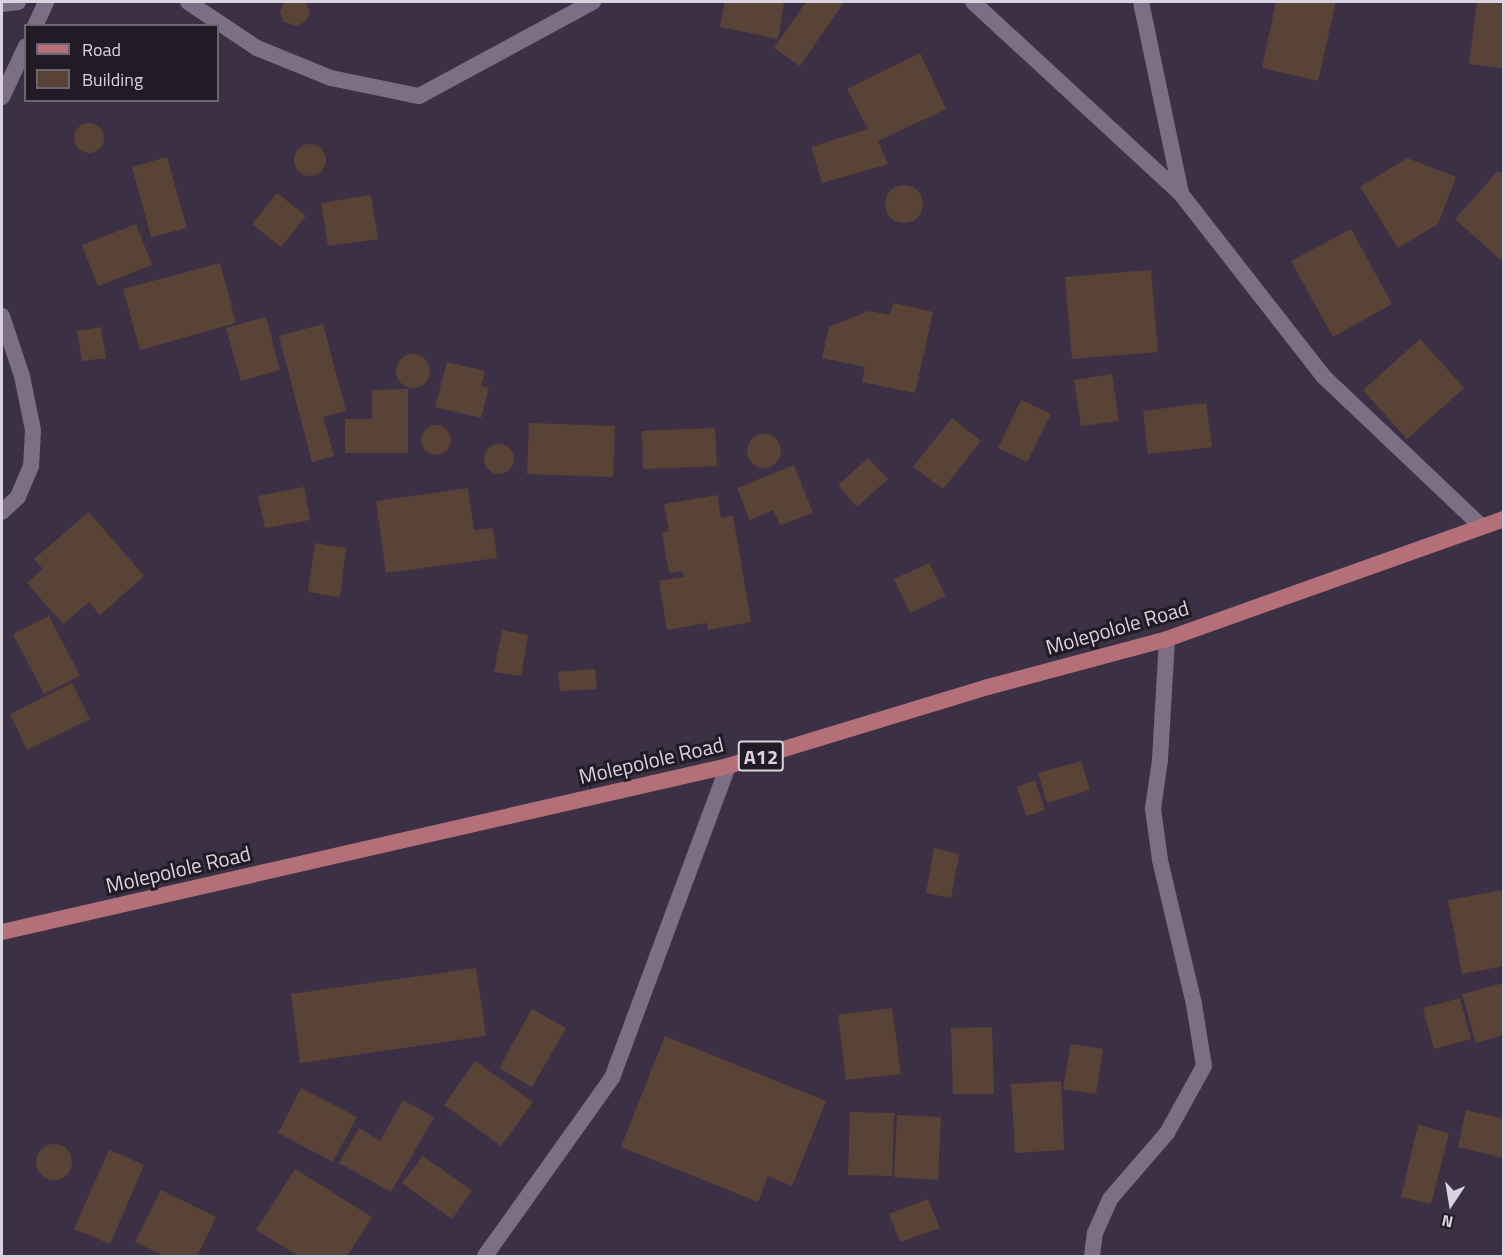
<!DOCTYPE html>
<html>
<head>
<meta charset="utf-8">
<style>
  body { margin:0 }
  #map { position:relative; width:1505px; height:1258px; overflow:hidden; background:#3c3144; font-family:"Titillium Web",sans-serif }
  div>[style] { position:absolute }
  .building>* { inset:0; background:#594336 }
  .round { border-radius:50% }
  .minor>* { height:16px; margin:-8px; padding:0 8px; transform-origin:8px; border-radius:8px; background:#7b6e85 }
  .primary>* { height:16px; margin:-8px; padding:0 8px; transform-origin:8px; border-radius:8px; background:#b47079 }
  span { translate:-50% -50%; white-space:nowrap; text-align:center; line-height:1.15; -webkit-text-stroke:6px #201b24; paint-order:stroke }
  .shield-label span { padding:2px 4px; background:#201b24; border:2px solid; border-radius:4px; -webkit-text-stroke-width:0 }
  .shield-label { font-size:20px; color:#d9d3df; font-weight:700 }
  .street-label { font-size:21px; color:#d9d3df }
  .frame { position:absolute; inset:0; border:3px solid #d9d3df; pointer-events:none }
  .legend { position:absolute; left:24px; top:24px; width:195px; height:78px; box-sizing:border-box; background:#201b24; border:2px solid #6a656f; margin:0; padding:8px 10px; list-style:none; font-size:18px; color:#d9d3df }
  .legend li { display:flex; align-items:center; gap:12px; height:30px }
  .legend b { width:30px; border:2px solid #6a656f }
  .north { position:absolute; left:1421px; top:1174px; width:60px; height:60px; -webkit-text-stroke:4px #201b24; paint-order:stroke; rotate:192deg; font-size:16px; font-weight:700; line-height:24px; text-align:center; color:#d9d3df }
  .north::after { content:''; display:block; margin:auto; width:21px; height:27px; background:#d9d3df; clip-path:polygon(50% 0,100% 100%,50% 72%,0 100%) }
</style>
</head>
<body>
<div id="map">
  <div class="building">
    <div style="clip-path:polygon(284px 2px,306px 2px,310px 12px,306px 21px,297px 26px,284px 22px,280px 13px)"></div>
    <div style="clip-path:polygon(725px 2px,784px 3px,778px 39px,720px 27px)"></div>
    <div style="clip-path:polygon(806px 2px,844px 2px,800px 66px,774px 48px)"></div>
    <div style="clip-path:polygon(1276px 2px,1336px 2px,1318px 81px,1262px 68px)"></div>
    <div style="clip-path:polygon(1477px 2px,1504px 2px,1503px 68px,1469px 64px)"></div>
    <div style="clip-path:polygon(920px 53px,946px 109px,878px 141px,888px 164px,822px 183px,811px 147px,868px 129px,847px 89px)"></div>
    <div class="round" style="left:74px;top:123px;width:30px;height:30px"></div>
    <div class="round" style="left:294px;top:144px;width:32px;height:32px"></div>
    <div style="clip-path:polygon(167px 157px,187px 228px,151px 237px,132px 167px)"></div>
    <div style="clip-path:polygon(1407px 158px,1456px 177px,1438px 224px,1398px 248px,1360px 187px)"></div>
    <div style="clip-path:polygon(1498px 171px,1504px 175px,1504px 263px,1455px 219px)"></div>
    <div class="round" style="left:885px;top:185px;width:38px;height:38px"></div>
    <div style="clip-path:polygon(277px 193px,306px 216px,281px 247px,252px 224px)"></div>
    <div style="clip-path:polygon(371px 195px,378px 239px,328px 246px,321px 203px)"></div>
    <div style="clip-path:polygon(136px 224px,152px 265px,98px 286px,82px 245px)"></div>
    <div style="clip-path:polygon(1351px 229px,1392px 304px,1333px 337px,1291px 261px)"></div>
    <div style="clip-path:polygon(220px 263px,236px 323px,140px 350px,123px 289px)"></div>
    <div style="clip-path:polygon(1151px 270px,1158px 352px,1072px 359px,1065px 277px)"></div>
    <div style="clip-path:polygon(893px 303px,933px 312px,915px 393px,862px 382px,865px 367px,822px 358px,829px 327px,869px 311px,890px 315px)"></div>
    <div style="clip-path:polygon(266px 317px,280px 370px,241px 381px,226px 328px)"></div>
    <div style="clip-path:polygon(323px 324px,346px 411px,323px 417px,334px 456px,312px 462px,279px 336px)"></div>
    <div style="clip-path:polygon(101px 327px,106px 358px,82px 361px,77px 331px)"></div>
    <div style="clip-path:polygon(1420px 339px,1464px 388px,1407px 439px,1363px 390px)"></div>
    <div class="round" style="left:396px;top:354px;width:34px;height:34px"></div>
    <div style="clip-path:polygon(447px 362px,485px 371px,481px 386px,489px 388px,481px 418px,435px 407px)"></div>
    <div style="clip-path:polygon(1112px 374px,1119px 421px,1081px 426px,1074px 380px)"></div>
    <div style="clip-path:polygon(408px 389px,408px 453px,345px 453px,345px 419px,372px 419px,372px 390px)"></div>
    <div style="clip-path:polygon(1021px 400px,1051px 414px,1027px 462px,998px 448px)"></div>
    <div style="clip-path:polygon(1206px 403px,1212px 447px,1148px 454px,1143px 411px)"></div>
    <div style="clip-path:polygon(952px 418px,981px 441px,943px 489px,913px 467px)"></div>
    <div style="clip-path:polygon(529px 423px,615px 426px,613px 477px,527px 474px)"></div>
    <div class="round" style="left:421px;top:425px;width:30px;height:30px"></div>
    <div style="clip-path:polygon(715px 428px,717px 466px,643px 469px,642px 431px)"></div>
    <div class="round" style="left:747px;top:434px;width:34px;height:34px"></div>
    <div class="round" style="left:484px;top:444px;width:30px;height:30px"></div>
    <div style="clip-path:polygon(868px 458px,888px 479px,857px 507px,838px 485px)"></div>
    <div style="clip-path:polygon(794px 465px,813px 513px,780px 525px,773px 510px,750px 520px,737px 488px)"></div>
    <div style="clip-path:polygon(304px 487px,310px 520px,265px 528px,258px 496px)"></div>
    <div style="clip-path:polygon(468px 488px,474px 530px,493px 528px,497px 558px,386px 573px,376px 501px)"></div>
    <div style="clip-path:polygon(717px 495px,721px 518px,733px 516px,751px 622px,708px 630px,707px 623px,667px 630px,659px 581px,684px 577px,682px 571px,669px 573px,662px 532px,669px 531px,664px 504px)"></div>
    <div style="clip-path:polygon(89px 512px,144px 576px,100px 615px,89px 602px,63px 624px,27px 583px,43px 569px,34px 559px)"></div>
    <div style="clip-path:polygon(315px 543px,346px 548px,340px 597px,308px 592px)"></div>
    <div style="clip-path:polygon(929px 563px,946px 596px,910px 613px,894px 579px)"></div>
    <div style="clip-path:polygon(49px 616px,80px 676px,44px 694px,13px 634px)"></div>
    <div style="clip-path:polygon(502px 630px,528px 635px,521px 676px,494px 672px)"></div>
    <div style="clip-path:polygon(595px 669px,597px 689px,560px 691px,558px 672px)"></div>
    <div style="clip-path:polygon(72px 683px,90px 719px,27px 750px,10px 714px)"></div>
    <div style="clip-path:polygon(1081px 761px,1090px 790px,1047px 803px,1038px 773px)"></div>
    <div style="clip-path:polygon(1035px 780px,1045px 810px,1026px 816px,1017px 787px)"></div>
    <div style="clip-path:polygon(934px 848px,959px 854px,951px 898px,926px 893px)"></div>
    <div style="clip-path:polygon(1504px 890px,1504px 966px,1462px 974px,1448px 900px)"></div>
    <div style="clip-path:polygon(476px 968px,486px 1036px,300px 1063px,291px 994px)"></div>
    <div style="clip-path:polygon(1504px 983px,1504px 1035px,1476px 1043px,1462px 994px)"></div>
    <div style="clip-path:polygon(1460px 998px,1471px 1039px,1434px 1049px,1423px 1008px)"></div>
    <div style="clip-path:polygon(892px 1008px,901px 1074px,846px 1080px,838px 1015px)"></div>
    <div style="clip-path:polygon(532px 1009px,566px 1028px,532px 1087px,499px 1068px)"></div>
    <div style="clip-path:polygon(992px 1027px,994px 1094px,953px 1094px,951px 1028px)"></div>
    <div style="clip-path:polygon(665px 1036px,826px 1101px,792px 1186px,768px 1176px,758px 1202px,621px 1147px)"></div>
    <div style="clip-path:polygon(1071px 1044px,1103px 1049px,1096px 1094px,1063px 1089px)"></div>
    <div style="clip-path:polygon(475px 1061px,533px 1102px,501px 1146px,444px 1105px)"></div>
    <div style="clip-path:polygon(1061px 1081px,1064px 1150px,1015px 1153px,1011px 1084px)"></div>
    <div style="clip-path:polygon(301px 1088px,357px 1117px,333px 1162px,278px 1133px)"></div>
    <div style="clip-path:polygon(403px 1100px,434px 1117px,391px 1192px,339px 1163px,359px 1128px,380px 1141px)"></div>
    <div style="clip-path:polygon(1466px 1110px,1504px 1119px,1504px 1158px,1458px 1147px)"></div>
    <div style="clip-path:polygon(850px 1112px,894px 1113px,892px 1176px,848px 1175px)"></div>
    <div style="clip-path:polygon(897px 1115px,941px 1117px,938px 1180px,894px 1177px)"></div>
    <div style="clip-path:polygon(1418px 1125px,1449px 1133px,1431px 1204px,1401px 1197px)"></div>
    <div class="round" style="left:36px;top:1144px;width:36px;height:36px"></div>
    <div style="clip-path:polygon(109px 1150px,144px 1165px,110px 1244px,74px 1229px)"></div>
    <div style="clip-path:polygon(423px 1156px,472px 1191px,452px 1219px,402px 1183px)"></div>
    <div style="clip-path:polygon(295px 1169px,372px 1217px,347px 1256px,299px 1256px,256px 1230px)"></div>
    <div style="clip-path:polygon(161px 1190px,216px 1217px,197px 1256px,164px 1256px,135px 1242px)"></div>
    <div style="clip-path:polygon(928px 1199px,940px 1228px,900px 1242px,889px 1214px)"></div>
  </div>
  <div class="minor">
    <div style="left:188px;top:2px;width:83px;rotate:33.7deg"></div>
    <div style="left:257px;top:48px;width:80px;rotate:22.1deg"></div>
    <div style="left:331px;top:78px;width:90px;rotate:11.6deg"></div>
    <div style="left:419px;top:96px;width:198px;rotate:-28.4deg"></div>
    <div style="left:973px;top:2px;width:283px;rotate:42.7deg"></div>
    <div style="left:1181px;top:194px;width:231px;rotate:52deg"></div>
    <div style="left:1323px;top:376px;width:219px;rotate:43.5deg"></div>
    <div style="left:1141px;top:2px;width:196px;rotate:78.2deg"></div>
    <div style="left:2px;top:4px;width:16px;rotate:-7deg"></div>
    <div style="left:35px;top:26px;width:26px;rotate:-65deg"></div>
    <div style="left:2px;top:97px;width:56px;rotate:-64.8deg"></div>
    <div style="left:2px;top:316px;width:63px;rotate:71.6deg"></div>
    <div style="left:22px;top:376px;width:55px;rotate:78.5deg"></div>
    <div style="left:33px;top:430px;width:36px;rotate:93deg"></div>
    <div style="left:31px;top:466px;width:34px;rotate:113deg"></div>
    <div style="left:18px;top:497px;width:22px;rotate:137deg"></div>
    <div style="left:485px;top:1256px;width:219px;rotate:-54.5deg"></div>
    <div style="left:612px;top:1078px;width:333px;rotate:-69.6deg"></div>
    <div style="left:1092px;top:1256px;width:23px;rotate:-83deg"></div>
    <div style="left:1095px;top:1233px;width:37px;rotate:-66deg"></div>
    <div style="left:1110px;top:1199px;width:87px;rotate:-49.2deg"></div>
    <div style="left:1167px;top:1133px;width:77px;rotate:-61.1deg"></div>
    <div style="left:1204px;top:1066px;width:63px;rotate:-99.2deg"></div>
    <div style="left:1194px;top:1004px;width:148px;rotate:-103.3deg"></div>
    <div style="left:1160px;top:860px;width:51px;rotate:-97.8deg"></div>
    <div style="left:1153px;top:809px;width:49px;rotate:-81.9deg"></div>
    <div style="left:1160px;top:760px;width:121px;rotate:-86.7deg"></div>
  </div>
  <div class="primary">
    <div style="left:2px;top:932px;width:745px;rotate:-12.88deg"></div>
    <div style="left:728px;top:766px;width:272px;rotate:-16.9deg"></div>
    <div style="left:988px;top:687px;width:185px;rotate:-15deg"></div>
    <div style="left:1167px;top:639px;width:358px;rotate:-19.6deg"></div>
  </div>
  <div class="shield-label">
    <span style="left:761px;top:756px">A12</span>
  </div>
  <div class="street-label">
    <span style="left:1117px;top:627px;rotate:-16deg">Molepolole Road</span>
    <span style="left:651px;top:760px;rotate:-13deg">Molepolole Road</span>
    <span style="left:178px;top:869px;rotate:-13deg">Molepolole Road</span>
  </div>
  <div class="frame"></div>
  <ul class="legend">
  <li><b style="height:8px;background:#b47079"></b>Road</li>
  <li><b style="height:16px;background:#594336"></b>Building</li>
  </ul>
  <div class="north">N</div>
</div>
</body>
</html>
